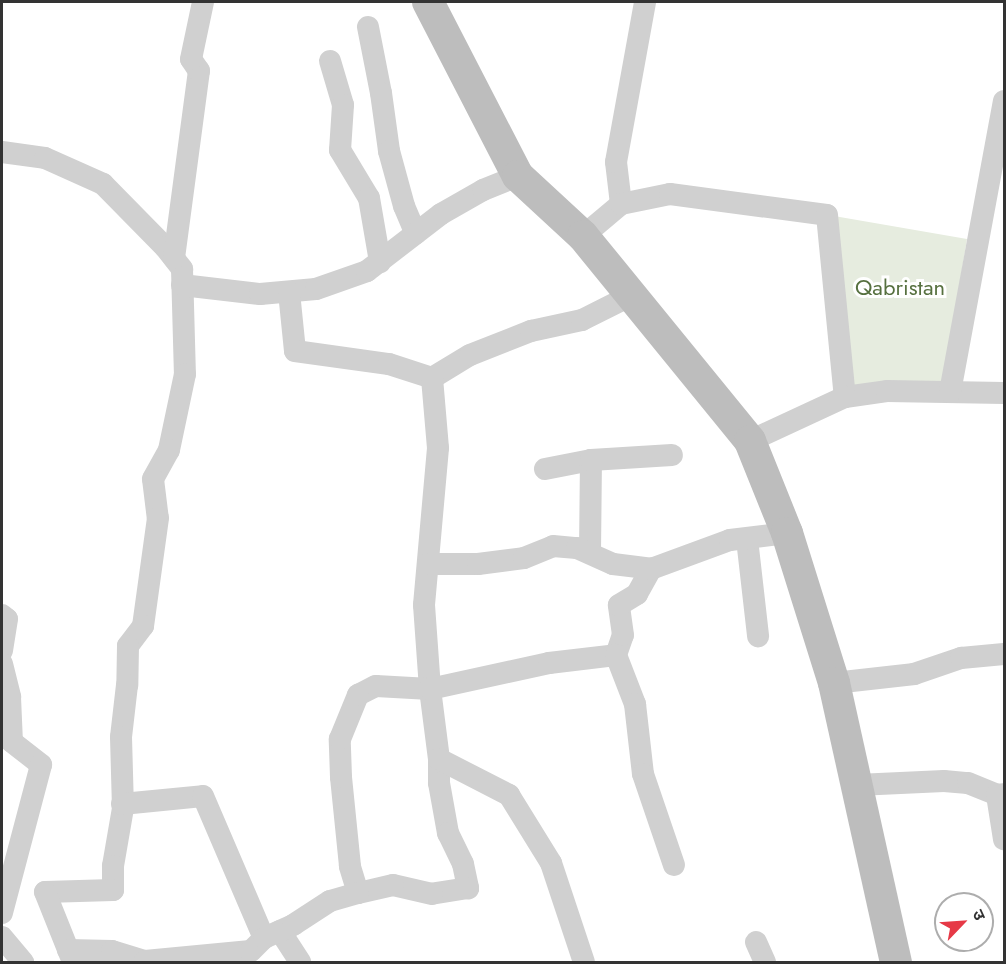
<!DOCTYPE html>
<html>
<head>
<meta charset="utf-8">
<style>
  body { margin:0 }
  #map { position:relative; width:1006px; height:964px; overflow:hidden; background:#fff; font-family:Jost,"Noto Sans Devanagari",sans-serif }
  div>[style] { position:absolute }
  .green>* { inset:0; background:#e6ecdf }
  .minor>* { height:22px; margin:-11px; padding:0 11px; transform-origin:11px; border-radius:11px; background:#d0d0d0 }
  .secondary>* { height:32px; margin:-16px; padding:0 16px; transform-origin:16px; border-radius:16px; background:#bdbdbd }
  span { translate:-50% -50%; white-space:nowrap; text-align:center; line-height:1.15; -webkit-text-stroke:6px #fff; paint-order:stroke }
  .park-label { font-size:22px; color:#56703f }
  .frame { position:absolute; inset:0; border:3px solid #333; pointer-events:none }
  .north { position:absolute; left:934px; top:892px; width:60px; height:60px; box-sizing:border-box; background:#fff; border:2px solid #adadad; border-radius:50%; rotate:65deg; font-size:16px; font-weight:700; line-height:24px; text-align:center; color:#333 }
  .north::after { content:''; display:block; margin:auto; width:21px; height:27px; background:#e63946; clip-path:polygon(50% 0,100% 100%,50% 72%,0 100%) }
</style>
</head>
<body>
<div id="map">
  <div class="green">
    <div style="clip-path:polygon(834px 216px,967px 239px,943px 385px,852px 391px)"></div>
  </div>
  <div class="minor">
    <div style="left:368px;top:27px;width:67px;rotate:78.9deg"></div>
    <div style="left:381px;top:93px;width:59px;rotate:82.1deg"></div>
    <div style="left:389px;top:151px;width:57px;rotate:74.7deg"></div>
    <div style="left:404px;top:206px;width:30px;rotate:67deg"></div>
    <div style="left:330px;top:61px;width:46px;rotate:73.5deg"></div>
    <div style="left:343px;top:105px;width:45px;rotate:93.8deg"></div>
    <div style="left:340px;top:150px;width:56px;rotate:58.9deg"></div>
    <div style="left:369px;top:198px;width:65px;rotate:80.2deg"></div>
    <div style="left:2px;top:152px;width:43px;rotate:7.9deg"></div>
    <div style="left:45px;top:158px;width:64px;rotate:24.1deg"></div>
    <div style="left:103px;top:184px;width:88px;rotate:45.5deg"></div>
    <div style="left:165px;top:247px;width:28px;rotate:52deg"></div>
    <div style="left:182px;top:269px;width:105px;rotate:88.4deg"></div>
    <div style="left:185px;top:374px;width:78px;rotate:101.9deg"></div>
    <div style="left:169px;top:450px;width:33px;rotate:119deg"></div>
    <div style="left:153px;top:479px;width:39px;rotate:83deg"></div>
    <div style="left:158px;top:518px;width:109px;rotate:97.9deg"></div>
    <div style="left:143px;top:626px;width:25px;rotate:127deg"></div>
    <div style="left:128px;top:646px;width:39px;rotate:91deg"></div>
    <div style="left:127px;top:685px;width:52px;rotate:96.6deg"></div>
    <div style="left:121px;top:737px;width:71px;rotate:88.4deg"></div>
    <div style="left:123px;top:808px;width:59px;rotate:99.8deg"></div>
    <div style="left:113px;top:866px;width:24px;rotate:90deg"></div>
    <div style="left:113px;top:890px;width:68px;rotate:178.3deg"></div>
    <div style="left:45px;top:892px;width:75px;rotate:68.2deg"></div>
    <div style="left:621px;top:204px;width:42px;rotate:-96.8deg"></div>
    <div style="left:616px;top:162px;width:163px;rotate:-79.7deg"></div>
    <div style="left:583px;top:236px;width:50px;rotate:-40.1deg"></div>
    <div style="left:621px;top:204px;width:50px;rotate:-11.5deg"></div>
    <div style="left:670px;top:194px;width:158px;rotate:7.6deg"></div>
    <div style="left:827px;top:215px;width:183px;rotate:84.4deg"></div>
    <div style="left:845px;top:397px;width:42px;rotate:-8.1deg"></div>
    <div style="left:887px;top:391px;width:117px;rotate:1deg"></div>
    <div style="left:174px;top:258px;width:189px;rotate:-82.4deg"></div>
    <div style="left:199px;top:71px;width:14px;rotate:-124deg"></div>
    <div style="left:191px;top:59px;width:58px;rotate:-78.1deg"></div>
    <div style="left:182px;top:285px;width:79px;rotate:6.6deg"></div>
    <div style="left:260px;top:294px;width:56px;rotate:-5.1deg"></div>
    <div style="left:316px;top:289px;width:54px;rotate:-19.4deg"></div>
    <div style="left:367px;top:271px;width:93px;rotate:-37.6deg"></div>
    <div style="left:441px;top:214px;width:48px;rotate:-29.7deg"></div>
    <div style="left:483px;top:190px;width:38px;rotate:-22deg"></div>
    <div style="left:289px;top:292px;width:59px;rotate:84.2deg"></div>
    <div style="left:295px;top:351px;width:95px;rotate:7.9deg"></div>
    <div style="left:389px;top:364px;width:45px;rotate:18deg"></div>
    <div style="left:432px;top:378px;width:44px;rotate:-31.2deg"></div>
    <div style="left:470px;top:355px;width:66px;rotate:-21.5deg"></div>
    <div style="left:531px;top:331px;width:52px;rotate:-12.2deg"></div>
    <div style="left:582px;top:320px;width:56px;rotate:-26.6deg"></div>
    <div style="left:432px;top:378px;width:70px;rotate:85.1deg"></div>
    <div style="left:438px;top:448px;width:158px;rotate:95.1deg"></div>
    <div style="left:424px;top:605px;width:84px;rotate:85.9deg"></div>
    <div style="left:430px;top:689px;width:71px;rotate:82.7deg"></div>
    <div style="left:439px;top:759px;width:24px;rotate:90deg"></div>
    <div style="left:439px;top:783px;width:51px;rotate:79.8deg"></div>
    <div style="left:448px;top:833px;width:34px;rotate:64deg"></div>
    <div style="left:463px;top:864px;width:25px;rotate:78deg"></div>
    <div style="left:468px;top:888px;width:36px;rotate:171deg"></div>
    <div style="left:432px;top:894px;width:40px;rotate:-167deg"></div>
    <div style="left:393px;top:885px;width:36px;rotate:167deg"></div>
    <div style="left:358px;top:893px;width:28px;rotate:-107deg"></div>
    <div style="left:350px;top:866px;width:89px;rotate:-95.8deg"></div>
    <div style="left:341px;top:777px;width:38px;rotate:-92deg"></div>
    <div style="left:340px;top:739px;width:48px;rotate:-67.8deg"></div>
    <div style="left:358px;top:695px;width:20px;rotate:-27deg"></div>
    <div style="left:376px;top:686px;width:54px;rotate:3.2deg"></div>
    <div style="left:430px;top:689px;width:122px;rotate:-12.3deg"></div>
    <div style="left:549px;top:663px;width:67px;rotate:-6.8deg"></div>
    <div style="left:616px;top:655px;width:21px;rotate:-71deg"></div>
    <div style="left:623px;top:635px;width:30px;rotate:-98deg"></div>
    <div style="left:619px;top:605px;width:21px;rotate:-31deg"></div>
    <div style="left:637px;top:594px;width:29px;rotate:-61deg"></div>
    <div style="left:950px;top:392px;width:296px;rotate:-79.5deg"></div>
    <div style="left:750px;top:441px;width:105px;rotate:-24.9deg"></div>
    <div style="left:545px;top:469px;width:47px;rotate:-11.1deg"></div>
    <div style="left:747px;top:539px;width:98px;rotate:83.5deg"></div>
    <div style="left:590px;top:553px;width:93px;rotate:-89.4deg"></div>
    <div style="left:591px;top:460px;width:81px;rotate:-3.5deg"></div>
    <div style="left:429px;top:564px;width:49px"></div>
    <div style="left:478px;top:564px;width:46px;rotate:-7.4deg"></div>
    <div style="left:524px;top:558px;width:31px;rotate:-22deg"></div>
    <div style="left:553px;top:546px;width:24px;rotate:5deg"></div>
    <div style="left:577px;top:548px;width:39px;rotate:24deg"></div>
    <div style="left:613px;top:564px;width:38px;rotate:7deg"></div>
    <div style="left:651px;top:569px;width:84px;rotate:-20.2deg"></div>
    <div style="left:730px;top:540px;width:57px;rotate:-7deg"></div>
    <div style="left:2px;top:615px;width:6px;rotate:39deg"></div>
    <div style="left:7px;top:619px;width:32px;rotate:99deg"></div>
    <div style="left:616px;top:655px;width:53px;rotate:68.8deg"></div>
    <div style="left:635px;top:704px;width:70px;rotate:83.5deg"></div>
    <div style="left:643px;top:774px;width:96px;rotate:71.2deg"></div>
    <div style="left:2px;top:664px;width:34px;rotate:76deg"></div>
    <div style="left:10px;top:697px;width:45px;rotate:87.5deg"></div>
    <div style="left:12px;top:742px;width:37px;rotate:38deg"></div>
    <div style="left:41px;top:765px;width:153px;rotate:104.8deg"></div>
    <div style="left:834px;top:683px;width:81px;rotate:-6.4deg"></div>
    <div style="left:914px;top:674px;width:50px;rotate:-18.8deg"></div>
    <div style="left:961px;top:658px;width:43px;rotate:-5.3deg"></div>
    <div style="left:439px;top:759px;width:79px;rotate:27.2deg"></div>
    <div style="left:509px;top:795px;width:80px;rotate:58.3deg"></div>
    <div style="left:551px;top:863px;width:104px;rotate:71.6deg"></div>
    <div style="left:857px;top:785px;width:87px;rotate:-2.6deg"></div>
    <div style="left:944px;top:781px;width:24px;rotate:5deg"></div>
    <div style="left:968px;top:783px;width:31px;rotate:22deg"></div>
    <div style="left:997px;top:795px;width:7px;rotate:-8deg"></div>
    <div style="left:997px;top:795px;width:45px;rotate:81deg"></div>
    <div style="left:122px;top:804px;width:81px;rotate:-5.6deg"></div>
    <div style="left:203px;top:796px;width:155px;rotate:66.8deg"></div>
    <div style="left:280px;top:931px;width:37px;rotate:57deg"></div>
    <div style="left:2px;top:937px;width:33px;rotate:50deg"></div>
    <div style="left:756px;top:942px;width:22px;rotate:66deg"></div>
    <div style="left:68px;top:950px;width:44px;rotate:1.3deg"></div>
    <div style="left:112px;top:951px;width:34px;rotate:17deg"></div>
    <div style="left:145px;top:961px;width:106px;rotate:-5.4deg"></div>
    <div style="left:251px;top:951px;width:18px;rotate:-45deg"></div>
    <div style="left:264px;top:938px;width:32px;rotate:-24deg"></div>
    <div style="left:293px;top:925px;width:44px;rotate:-33deg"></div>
    <div style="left:330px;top:901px;width:29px;rotate:-16deg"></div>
  </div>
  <div class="secondary">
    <div style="left:428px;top:2px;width:196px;rotate:62.7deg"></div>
    <div style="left:518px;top:176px;width:88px;rotate:42.7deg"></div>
    <div style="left:583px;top:236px;width:264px;rotate:50.8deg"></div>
    <div style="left:750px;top:441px;width:99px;rotate:68.1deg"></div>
    <div style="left:787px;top:533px;width:157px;rotate:72.6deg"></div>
    <div style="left:834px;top:683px;width:286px;rotate:77.5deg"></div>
  </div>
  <div class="park-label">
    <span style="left:900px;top:288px">Qabristan</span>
  </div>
  <div class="frame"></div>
  <div class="north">उ</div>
</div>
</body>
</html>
